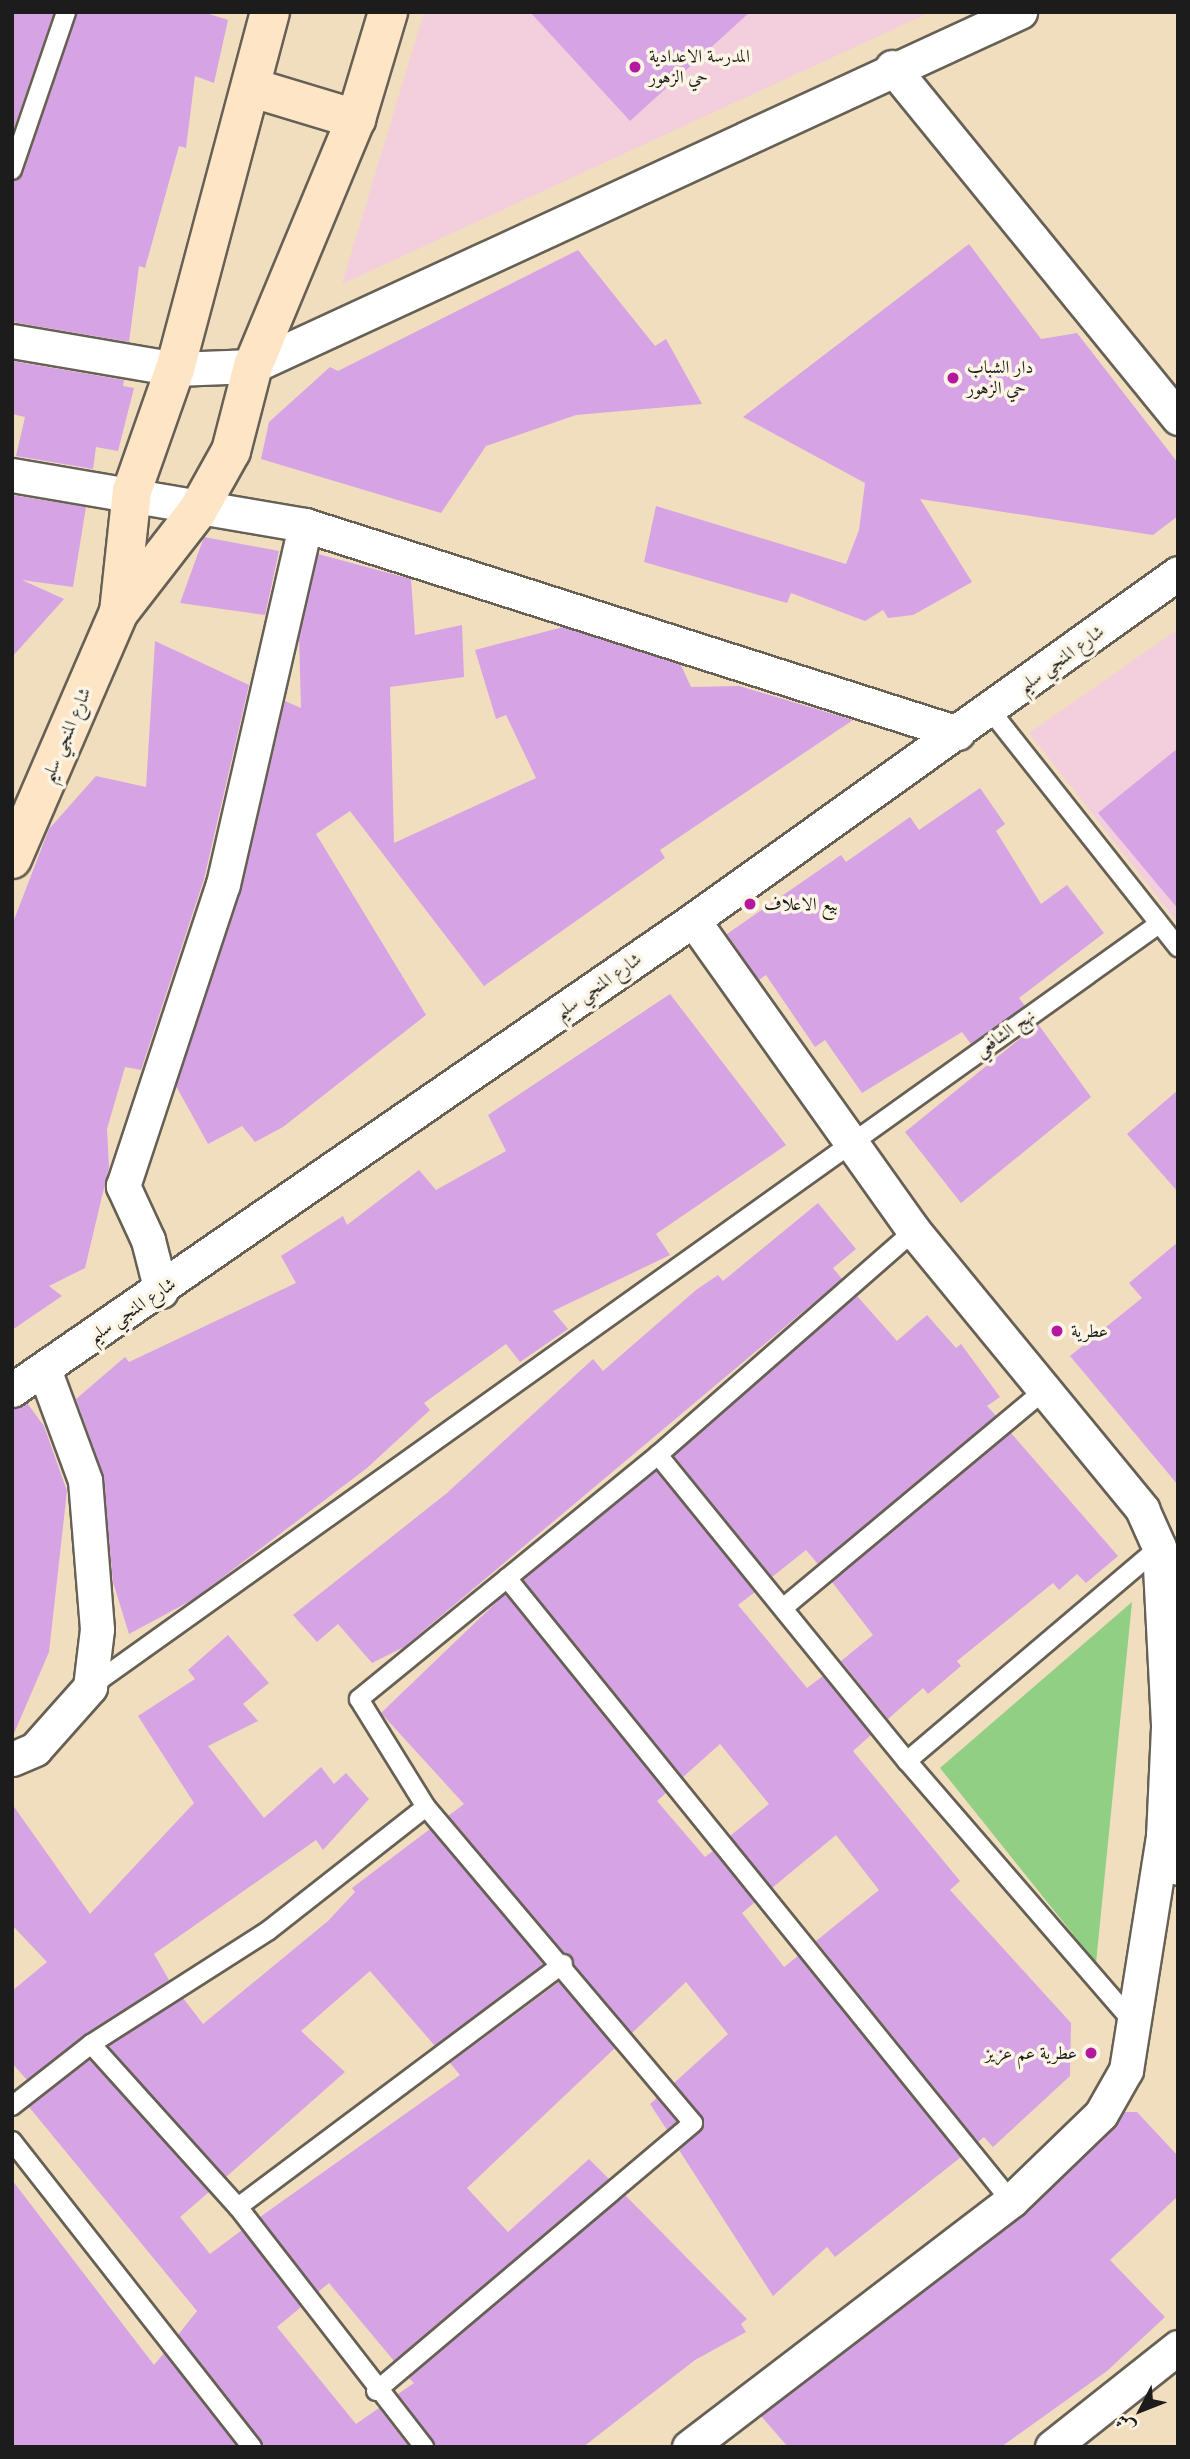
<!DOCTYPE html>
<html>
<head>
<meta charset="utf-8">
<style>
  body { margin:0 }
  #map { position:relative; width:1190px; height:2459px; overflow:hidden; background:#f0debe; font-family:"Libre Caslon Text",Amiri,serif }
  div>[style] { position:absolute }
  .built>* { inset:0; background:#f3cfde }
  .green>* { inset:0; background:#91cf85 }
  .building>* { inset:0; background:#d6a4e4 }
  .roads { filter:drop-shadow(2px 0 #666055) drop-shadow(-2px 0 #666055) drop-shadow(0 2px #666055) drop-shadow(0 -2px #666055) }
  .lane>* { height:18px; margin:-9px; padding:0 9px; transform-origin:9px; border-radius:9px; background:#fff }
  .street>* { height:33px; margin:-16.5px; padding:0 16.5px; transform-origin:16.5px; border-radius:16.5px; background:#fff }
  .secondary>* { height:38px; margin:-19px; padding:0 19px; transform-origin:19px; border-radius:19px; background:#fde5c5 }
  .dots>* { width:19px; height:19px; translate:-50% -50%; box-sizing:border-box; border:4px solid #fcf5e5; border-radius:50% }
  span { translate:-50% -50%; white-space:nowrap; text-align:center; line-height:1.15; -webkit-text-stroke:7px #fcf5e5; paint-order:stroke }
  .poi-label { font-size:18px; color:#1c1c1c }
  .left { translate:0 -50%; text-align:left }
  .right { translate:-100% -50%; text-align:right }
  .street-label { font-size:18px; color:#1c1c1c }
  .frame { position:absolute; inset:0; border:14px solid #1c1c1c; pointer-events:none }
  .north { position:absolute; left:1106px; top:2375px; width:70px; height:70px; -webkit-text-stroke:5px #fcf5e5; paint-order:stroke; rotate:228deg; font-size:19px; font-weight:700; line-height:28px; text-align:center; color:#1c1c1c }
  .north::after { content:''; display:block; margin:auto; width:24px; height:32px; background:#1c1c1c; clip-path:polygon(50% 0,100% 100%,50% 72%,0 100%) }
</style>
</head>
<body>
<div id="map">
  <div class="built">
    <div style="clip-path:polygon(424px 12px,931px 12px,342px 284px)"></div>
    <div style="clip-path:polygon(1178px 629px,1178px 748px,1099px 813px,1178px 909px,1178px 923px,1029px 733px)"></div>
  </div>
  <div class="green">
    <div style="clip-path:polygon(1132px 1602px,1096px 1963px,940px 1768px)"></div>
  </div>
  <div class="building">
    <div style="clip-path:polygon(12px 12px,54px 12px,12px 134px)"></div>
    <div style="clip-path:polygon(77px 12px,203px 12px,228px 20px,214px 83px,195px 76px,186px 148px,179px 146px,145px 268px,139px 266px,129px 342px,12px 322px,12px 181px,23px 174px)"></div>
    <div style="clip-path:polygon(530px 12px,750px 12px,630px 121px)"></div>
    <div style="clip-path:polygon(969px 244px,1041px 339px,1077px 333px,1178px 463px,1178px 516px,1153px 535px,920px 499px,972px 582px,913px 615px,888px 618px,883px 610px,865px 621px,791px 593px,787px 603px,644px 562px,656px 506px,846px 564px,859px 530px,865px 483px,743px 417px)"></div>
    <div style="clip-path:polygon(578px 250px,655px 346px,666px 339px,702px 404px,576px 415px,486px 446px,441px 513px,261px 459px,269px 422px,330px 367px,338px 371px)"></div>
    <div style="clip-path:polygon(12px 361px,124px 380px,123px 386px,134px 388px,118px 451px,96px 447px,93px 469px,16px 456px,25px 417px,12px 414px)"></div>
    <div style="clip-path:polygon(12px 495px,86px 507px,73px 587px,22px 580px,64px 599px,12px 657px)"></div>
    <div style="clip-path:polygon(204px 537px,279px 551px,265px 615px,180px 603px)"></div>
    <div style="clip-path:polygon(318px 554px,411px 579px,415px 635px,462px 625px,464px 677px,390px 687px,394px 843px,536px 778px,506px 715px,496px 719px,475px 650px,563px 627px,681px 665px,691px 687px,739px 686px,853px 720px,660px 850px,665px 858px,484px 986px,350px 811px,316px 834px,426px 1015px,283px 1127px,255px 1142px,242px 1126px,208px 1144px,176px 1086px,241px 890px,285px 701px,301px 708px,299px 637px)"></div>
    <div style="clip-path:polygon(155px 641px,249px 685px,204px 879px,141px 1070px,125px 1067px,107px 1129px,109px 1167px,85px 1268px,49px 1286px,62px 1296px,12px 1330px,12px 925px,49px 829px,96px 776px,146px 787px)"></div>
    <div style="clip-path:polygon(1178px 748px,1178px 909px,1098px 813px)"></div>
    <div style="clip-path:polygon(980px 788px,1005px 824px,996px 831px,1041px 904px,1067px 885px,1104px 933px,1019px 998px,1025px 1006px,971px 1044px,962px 1032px,862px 1093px,825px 1040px,815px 1047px,766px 975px,759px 980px,727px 934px,841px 855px,846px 862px,910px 817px,919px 830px)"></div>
    <div style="clip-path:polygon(670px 994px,786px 1145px,656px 1234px,670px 1255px,553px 1311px,568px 1329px,520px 1362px,506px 1344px,424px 1403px,430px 1410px,367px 1468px,194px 1599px,129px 1634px,113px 1582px,103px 1474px,76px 1399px,125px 1357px,129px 1362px,296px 1283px,281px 1256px,343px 1216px,347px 1225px,419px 1170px,436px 1190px,506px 1151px,488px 1115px)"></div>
    <div style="clip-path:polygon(1038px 1024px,1091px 1097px,961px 1203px,905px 1132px)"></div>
    <div style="clip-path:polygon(1178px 1090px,1178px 1192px,1127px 1134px)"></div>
    <div style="clip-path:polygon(818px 1203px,856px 1249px,833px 1268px,842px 1279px,404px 1647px,372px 1663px,338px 1624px,317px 1642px,293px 1615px,447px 1493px,593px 1359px,603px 1371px,696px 1290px,718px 1275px,723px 1281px)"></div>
    <div style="clip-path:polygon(1178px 1242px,1178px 1485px,1070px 1356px,1142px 1298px,1129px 1283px)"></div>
    <div style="clip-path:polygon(857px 1296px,897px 1341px,927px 1315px,956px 1348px,961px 1344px,1000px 1397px,987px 1406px,996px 1416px,818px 1564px,806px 1550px,772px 1577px,674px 1456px)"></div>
    <div style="clip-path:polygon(27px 1403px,44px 1426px,67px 1491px,49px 1652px,12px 1738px,12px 1409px)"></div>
    <div style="clip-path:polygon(1011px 1433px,1118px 1556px,1086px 1583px,1077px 1574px,1059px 1590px,1053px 1583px,957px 1661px,961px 1666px,928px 1694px,923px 1688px,888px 1719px,841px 1661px,873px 1635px,832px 1582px)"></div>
    <div style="clip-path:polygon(656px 1471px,755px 1592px,738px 1605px,807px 1688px,823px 1676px,871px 1735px,853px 1751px,960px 1881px,950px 1890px,1071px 2023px,1070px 2076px,993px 2147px,984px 2137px,978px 2142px,816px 1941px,879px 1890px,836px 1835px,772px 1888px,730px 1836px,769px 1804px,720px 1744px,683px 1777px,523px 1580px)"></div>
    <div style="clip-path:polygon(505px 1594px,666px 1793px,657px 1801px,705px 1857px,713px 1851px,755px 1902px,742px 1913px,784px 1967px,798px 1956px,961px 2157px,835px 2257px,827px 2247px,773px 2296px,679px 2150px,704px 2122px,674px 2083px,728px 2034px,686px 1982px,632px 2033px,448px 1816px,464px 1804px,381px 1713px)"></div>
    <div style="clip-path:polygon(228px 1635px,269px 1683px,243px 1704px,258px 1721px,208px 1746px,264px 1818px,321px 1767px,334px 1784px,346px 1773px,369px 1799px,323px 1850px,316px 1840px,154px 1954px,169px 1980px,27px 2080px,12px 2063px,12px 1991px,47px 1962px,12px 1925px,12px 1804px,90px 1914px,194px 1803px,138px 1716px,195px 1679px,188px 1670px)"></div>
    <div style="clip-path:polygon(430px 1829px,544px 1964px,435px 2046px,370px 1971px,301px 2031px,345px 2072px,226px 2177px,108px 2046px,183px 1998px,203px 2024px,328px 1921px,355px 1892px,352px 1888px)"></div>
    <div style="clip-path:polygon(559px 1982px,615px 2048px,467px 2188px,508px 2232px,589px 2159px,609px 2179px,394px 2361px,329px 2283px,318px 2292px,260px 2217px,460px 2075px,450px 2063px)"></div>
    <div style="clip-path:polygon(90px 2060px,209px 2192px,180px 2217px,210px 2254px,242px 2230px,301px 2307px,277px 2327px,356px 2424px,379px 2408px,409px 2447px,263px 2447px,178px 2335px,197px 2311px,29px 2107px)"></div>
    <div style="clip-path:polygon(657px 2098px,677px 2122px,667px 2130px,650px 2104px)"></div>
    <div style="clip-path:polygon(1124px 2112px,1137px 2112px,1178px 2156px,1178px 2196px,1110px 2260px,1165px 2317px,1107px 2371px,1001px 2447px,788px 2447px,761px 2416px,1023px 2216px)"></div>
    <div style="clip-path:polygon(12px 2180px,154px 2365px,164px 2353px,237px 2447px,12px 2447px)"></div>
    <div style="clip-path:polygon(625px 2195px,747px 2319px,741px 2324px,746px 2332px,695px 2360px,583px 2447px,435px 2447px,398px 2394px,414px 2383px,409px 2378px)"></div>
  </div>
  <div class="roads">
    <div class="lane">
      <div style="left:12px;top:170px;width:167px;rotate:-71.1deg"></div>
      <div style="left:990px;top:710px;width:303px;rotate:51.6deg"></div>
      <div style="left:658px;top:1455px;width:395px;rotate:50.9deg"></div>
      <div style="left:907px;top:1761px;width:345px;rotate:49.1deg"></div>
      <div style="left:507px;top:1578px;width:801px;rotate:51.03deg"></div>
      <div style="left:783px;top:1608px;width:337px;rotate:-39.8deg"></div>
      <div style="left:90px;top:1687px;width:1313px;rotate:-35.52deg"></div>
      <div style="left:907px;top:1761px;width:331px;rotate:-40.3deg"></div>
      <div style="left:91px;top:2044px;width:219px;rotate:48deg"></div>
      <div style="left:238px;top:2207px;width:304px;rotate:52.2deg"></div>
      <div style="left:12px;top:2106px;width:100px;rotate:-38.1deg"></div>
      <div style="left:91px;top:2044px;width:211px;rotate:-32.6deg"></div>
      <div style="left:269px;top:1930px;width:199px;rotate:-38.1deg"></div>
      <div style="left:12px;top:2141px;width:389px;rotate:51.9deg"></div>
      <div style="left:238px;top:2207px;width:406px;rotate:-36.8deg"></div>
      <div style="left:376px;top:2391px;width:415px;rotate:-40.2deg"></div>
      <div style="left:693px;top:2123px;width:414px;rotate:-130.2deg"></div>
      <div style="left:426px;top:1807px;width:127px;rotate:-121.8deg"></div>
      <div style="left:359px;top:1699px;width:386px;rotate:-39.2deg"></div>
      <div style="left:658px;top:1455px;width:340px;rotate:-41.2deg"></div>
    </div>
    <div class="street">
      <div style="left:892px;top:67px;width:453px;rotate:50.8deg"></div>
      <div style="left:12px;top:341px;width:165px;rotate:9.7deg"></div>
      <div style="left:175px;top:369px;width:78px;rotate:-2.2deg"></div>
      <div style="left:253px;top:366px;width:845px;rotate:-24.78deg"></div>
      <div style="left:12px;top:475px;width:297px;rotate:9.7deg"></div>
      <div style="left:305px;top:525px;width:685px;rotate:17.67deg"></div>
      <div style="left:693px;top:920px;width:382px;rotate:54.6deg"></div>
      <div style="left:914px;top:1231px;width:360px;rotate:50.6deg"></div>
      <div style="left:1142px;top:1509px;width:42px;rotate:65.9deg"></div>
      <div style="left:1159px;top:1547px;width:180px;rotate:87.1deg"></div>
      <div style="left:1168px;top:1727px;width:109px;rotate:92.6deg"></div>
      <div style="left:1163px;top:1836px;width:35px;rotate:65deg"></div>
      <div style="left:161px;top:1291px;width:53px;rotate:-104.3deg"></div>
      <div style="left:148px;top:1240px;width:60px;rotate:-114.8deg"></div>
      <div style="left:123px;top:1186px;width:318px;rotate:-71.7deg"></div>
      <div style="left:223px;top:884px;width:368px;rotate:-77.1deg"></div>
      <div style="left:12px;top:1390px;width:827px;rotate:-34.61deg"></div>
      <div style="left:693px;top:920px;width:596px;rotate:-35.58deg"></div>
      <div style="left:12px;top:1759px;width:25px;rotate:-23deg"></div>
      <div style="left:35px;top:1749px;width:83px;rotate:-48.4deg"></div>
      <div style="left:90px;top:1687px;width:58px;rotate:-83.1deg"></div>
      <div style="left:97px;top:1629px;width:149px;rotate:-94.6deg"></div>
      <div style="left:85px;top:1480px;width:118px;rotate:-110.3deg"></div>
      <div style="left:689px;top:2447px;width:405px;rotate:-37.4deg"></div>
      <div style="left:1011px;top:2201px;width:125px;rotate:-44deg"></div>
      <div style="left:1101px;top:2114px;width:51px;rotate:-60.4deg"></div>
      <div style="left:1126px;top:2070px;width:237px;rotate:-81deg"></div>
      <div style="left:1052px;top:2447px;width:161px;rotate:-38.4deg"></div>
    </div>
    <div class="secondary">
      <div style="left:253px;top:88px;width:108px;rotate:16.8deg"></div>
      <div style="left:119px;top:612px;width:122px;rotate:-83.9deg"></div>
      <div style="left:132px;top:491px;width:129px;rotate:-70.6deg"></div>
      <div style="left:175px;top:369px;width:369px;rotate:-75.1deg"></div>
      <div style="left:12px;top:859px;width:269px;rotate:-66.6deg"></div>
      <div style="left:119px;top:612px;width:129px;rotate:-52.2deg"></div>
      <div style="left:198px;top:510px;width:68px;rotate:-60.8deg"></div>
      <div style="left:231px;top:451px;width:88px;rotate:-75.5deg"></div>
      <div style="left:253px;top:366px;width:268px;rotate:-67.4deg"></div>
      <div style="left:356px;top:119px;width:112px;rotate:-73.3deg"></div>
    </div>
  </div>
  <div class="dots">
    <div style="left:635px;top:67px;background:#b5179e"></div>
    <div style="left:953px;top:378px;background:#b5179e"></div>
    <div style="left:750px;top:904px;background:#b5179e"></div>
    <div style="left:1057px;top:1331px;background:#b5179e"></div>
    <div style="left:1091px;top:2053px;background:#b5179e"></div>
  </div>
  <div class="poi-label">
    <span class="left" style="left:649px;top:67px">المدرسة الاعدادية<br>حي الزهور</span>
    <span class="left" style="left:967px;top:378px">دار الشباب<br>حي الزهور</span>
    <span class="left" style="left:764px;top:904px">بيع الاعلاف</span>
    <span class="left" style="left:1071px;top:1331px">عطرية</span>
    <span class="right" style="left:1077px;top:2053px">عطرية عم عزيز</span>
  </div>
  <div class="street-label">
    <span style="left:1061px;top:659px;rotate:-36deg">شارع المنجي سليم</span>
    <span style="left:66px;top:735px;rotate:-67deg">شارع المنجي سليم</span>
    <span style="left:598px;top:986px;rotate:-35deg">شارع المنجي سليم</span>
    <span style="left:1005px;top:1033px;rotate:-35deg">نهج الشافعي</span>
    <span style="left:132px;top:1310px;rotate:-34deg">شارع المنجي سليم</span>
  </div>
  <div class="frame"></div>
  <div class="north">ش</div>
</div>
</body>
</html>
